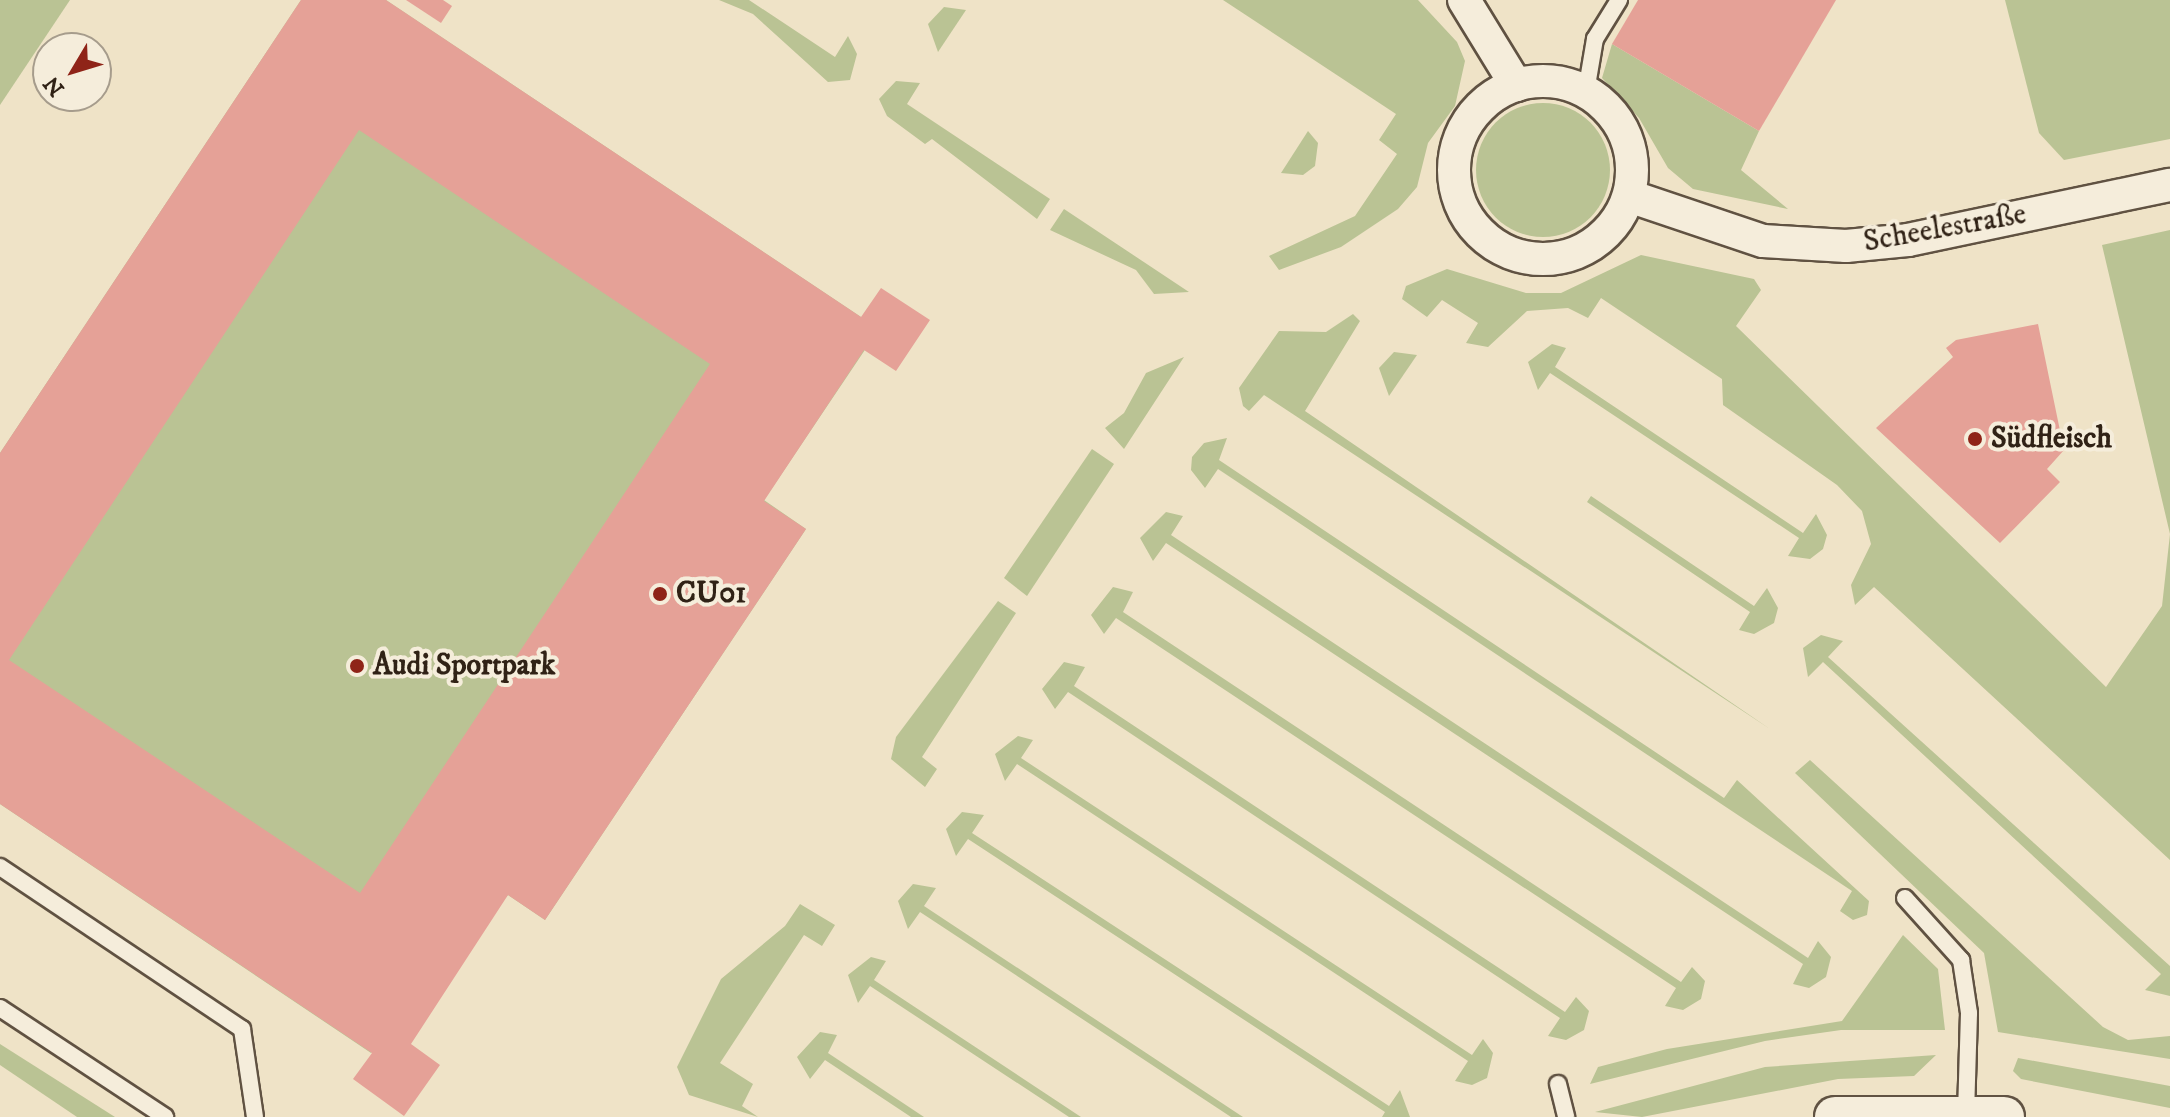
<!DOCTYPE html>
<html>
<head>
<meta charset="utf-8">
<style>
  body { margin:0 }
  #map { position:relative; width:2170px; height:1117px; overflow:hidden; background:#efe3c7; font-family:"IM FELL DW Pica",serif }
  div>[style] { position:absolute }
  .green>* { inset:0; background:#bac394 }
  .round { border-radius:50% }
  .building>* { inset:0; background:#e5a197 }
  .roads { filter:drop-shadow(2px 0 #605242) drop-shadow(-2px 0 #605242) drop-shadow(0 2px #605242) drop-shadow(0 -2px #605242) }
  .service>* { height:16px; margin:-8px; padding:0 8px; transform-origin:8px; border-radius:8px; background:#f5eddb }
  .minor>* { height:32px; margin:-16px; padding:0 16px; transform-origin:16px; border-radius:16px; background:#f5eddb }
  .minor>.ring { margin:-16px; padding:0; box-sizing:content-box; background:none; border:32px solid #f5eddb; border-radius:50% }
  .tertiary>* { height:40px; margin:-20px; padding:0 20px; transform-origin:20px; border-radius:20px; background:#f5eddb }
  .dots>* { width:22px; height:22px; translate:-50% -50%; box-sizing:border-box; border:4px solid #f5eddb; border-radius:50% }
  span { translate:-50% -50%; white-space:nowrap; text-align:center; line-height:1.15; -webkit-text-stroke:8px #f5eddb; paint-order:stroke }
  .street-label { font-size:30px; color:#302216 }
  .poi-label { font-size:30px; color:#302216; font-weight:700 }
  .left { translate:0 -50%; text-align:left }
  .north { position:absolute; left:32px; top:32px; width:80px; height:80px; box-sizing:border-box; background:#f5eddb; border:2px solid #a69c8c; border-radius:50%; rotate:232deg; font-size:22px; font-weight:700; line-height:32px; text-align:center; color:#302216 }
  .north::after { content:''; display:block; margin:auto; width:28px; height:36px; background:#8f2418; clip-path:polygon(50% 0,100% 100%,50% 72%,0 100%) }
</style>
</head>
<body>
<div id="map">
  <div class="green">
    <div style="clip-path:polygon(0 0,70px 0,0 105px)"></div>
    <div style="clip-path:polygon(301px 0,386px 0,879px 329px,764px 500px,806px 529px,545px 920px,508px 895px,371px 1053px,0 804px,0 453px)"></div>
    <div style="clip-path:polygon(719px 0,749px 0,835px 57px,848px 36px,857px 54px,850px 80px,828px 82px,753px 14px)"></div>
    <div style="clip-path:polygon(1223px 0,1418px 0,1457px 42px,1465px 61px,1455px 106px,1428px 143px,1417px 187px,1398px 209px,1341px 247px,1279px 270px,1269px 256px,1355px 216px,1397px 154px,1379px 140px,1396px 114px)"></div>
    <div style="clip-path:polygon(2005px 0,2170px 0,2170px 139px,2064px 160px,2039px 133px)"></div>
    <div style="clip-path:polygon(944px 7px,966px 10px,938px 52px,928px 24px)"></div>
    <div style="clip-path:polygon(1612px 44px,1759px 131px,1741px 170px,1788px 209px,1693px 189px,1668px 168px,1639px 118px,1602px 78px)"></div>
    <div style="clip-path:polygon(896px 81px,920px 83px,907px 104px,1050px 199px,1037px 219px,932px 139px,925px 144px,887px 116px,879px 99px)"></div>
    <div class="round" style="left:1476px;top:103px;width:134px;height:134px"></div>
    <div style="clip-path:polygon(1308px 131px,1318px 143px,1315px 166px,1303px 175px,1281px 173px)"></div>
    <div style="clip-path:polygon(1064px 209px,1189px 292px,1154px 294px,1136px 270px,1050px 230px)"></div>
    <div style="clip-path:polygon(2170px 230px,2170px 860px,1874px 587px,1855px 605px,1851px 585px,1871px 544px,1862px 511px,1837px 485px,1723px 405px,1722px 379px,1601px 298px,1588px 318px,1568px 308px,1527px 311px,1488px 347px,1466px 343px,1478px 323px,1442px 300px,1427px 317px,1402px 299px,1406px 286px,1447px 269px,1526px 293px,1561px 293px,1641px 255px,1754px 279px,1761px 290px,1736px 326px,2106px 687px,2162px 606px,2170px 534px,2102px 245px)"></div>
    <div style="clip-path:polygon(1353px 314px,1360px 321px,1305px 411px,1770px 729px,1264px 395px,1249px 411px,1243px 406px,1239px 388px,1279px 331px,1326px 332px)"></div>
    <div style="clip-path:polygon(1552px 344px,1566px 348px,1555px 367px,1803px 533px,1816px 514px,1827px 535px,1823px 549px,1810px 559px,1788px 556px,1799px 538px,1550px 373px,1538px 390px,1528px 362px)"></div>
    <div style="clip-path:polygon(1394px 352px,1417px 355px,1389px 396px,1379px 368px)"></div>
    <div style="clip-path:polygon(1184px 357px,1124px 449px,1105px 428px,1124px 413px,1146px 373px)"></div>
    <div style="clip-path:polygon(1227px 438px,1219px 460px,1724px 798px,1737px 780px,1869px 901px,1867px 915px,1853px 920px,1840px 911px,1852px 891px,1218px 469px,1205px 488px,1191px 470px,1192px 457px,1204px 443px)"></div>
    <div style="clip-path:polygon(1092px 449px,1114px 464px,1027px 596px,1004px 578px)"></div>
    <div style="clip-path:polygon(1591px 496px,1754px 606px,1767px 588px,1778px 608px,1774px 623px,1754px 634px,1739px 630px,1750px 612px,1587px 502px)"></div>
    <div style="clip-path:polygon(1166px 512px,1183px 516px,1171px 535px,1808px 958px,1818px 941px,1831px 957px,1826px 977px,1809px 988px,1793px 984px,1803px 964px,1166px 543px,1153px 561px,1140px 538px)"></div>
    <div style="clip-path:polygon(1113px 587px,1133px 592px,1123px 612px,1681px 982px,1692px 967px,1705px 981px,1701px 999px,1683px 1010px,1665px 1006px,1676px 988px,1116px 618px,1104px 634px,1091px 615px)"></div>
    <div style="clip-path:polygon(998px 601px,1016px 613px,922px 757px,937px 769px,925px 787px,891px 759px,896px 737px)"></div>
    <div style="clip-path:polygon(1821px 635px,1843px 641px,1828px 657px,2170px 966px,2170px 996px,2145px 990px,2161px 974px,1823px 662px,1808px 677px,1803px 648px)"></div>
    <div style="clip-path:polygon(1064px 662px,1085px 667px,1074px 686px,1565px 1012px,1576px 997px,1589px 1011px,1584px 1030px,1566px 1040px,1548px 1036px,1560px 1018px,1068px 692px,1055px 709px,1042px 689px)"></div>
    <div style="clip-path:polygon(1018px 736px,1033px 740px,1021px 758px,1472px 1055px,1483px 1039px,1493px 1053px,1487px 1078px,1472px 1085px,1455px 1081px,1468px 1061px,1017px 764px,1005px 781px,995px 754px)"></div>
    <div style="clip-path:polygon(1810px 760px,2103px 1027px,2128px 1040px,2170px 1036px,2170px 1059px,1998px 1032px,1984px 953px,1795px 773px)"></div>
    <div style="clip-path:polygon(962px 812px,984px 815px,972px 833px,1389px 1106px,1400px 1090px,1410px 1117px,1382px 1117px,1385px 1112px,968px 839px,956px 856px,946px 829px)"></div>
    <div style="clip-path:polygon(913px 884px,936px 888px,924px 906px,1243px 1117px,1231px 1117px,920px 912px,908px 929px,898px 901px)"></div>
    <div style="clip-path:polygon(800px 904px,835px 925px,822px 946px,804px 935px,720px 1063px,753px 1084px,742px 1106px,758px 1117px,689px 1095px,677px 1067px,721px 979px,785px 926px)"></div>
    <div style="clip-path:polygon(1903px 935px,1938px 969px,1945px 1030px,1841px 1030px,1765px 1041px,1590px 1084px,1598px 1067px,1667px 1049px,1842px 1021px)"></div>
    <div style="clip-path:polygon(871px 957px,886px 961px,874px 980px,1081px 1117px,1069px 1117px,870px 986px,858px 1003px,848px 975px)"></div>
    <div style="clip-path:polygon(820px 1032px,837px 1035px,828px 1053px,924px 1117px,911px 1117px,825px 1060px,810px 1079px,797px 1057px)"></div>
    <div style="clip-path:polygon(0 1045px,0 1044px,115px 1117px,77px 1117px,0 1065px)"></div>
    <div style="clip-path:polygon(1936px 1055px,1914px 1076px,1838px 1079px,1642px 1117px,1595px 1112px,1765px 1067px)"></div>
    <div style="clip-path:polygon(2018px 1058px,2170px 1086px,2170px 1108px,2021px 1079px,2013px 1071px)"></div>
  </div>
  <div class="building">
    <div style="clip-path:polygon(evenodd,301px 0,386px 0,861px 317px,881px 288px,930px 320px,896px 371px,864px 350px,764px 501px,806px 529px,545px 920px,508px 895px,411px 1044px,440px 1065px,404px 1116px,353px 1079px,372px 1053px,0 804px,0 453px,301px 0,359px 130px,710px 364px,360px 893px,9px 660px,359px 130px)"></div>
    <div style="clip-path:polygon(406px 0,443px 0,452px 6px,441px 23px)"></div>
    <div style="clip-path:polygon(1638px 0,1836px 0,1759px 131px,1612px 44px)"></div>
    <div style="clip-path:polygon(2038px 324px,2064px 450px,2047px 469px,2060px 482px,2000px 543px,1876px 428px,1953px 357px,1946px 348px,1956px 340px)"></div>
  </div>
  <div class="roads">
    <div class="service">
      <div style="left:1586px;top:92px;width:54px;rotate:-80.4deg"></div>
      <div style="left:1595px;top:39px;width:46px;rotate:-58.4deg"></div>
      <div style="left:0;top:867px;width:291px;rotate:33.8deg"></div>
      <div style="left:242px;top:1029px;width:89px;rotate:81.6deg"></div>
      <div style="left:1905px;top:898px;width:84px;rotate:47.9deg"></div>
      <div style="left:1961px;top:960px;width:54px;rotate:81.4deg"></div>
      <div style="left:1969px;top:1013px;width:100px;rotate:91.7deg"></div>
      <div style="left:0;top:1008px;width:198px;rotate:33.4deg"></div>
      <div style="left:1558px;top:1084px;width:34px;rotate:76deg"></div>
    </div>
    <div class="minor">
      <div style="left:1464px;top:0;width:100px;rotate:58.5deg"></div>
      <div class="ring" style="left:1454px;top:81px;width:146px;height:146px"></div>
      <div style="left:1629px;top:196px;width:141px;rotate:18.6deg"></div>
      <div style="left:1763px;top:241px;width:83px;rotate:3.4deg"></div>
      <div style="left:1846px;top:246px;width:62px;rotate:-5.5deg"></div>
      <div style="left:1908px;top:240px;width:268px;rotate:-11.9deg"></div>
    </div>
    <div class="tertiary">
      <div style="left:1835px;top:1117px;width:169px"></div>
    </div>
  </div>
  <div class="dots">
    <div style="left:1975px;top:439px;background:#8f2418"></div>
    <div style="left:660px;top:594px;background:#8f2418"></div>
    <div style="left:357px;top:666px;background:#8f2418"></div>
  </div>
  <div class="street-label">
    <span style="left:1945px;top:229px;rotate:-10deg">Scheelestraße</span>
  </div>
  <div class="poi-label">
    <span class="left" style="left:1991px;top:439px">Südfleisch</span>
    <span class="left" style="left:676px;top:594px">CU01</span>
    <span class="left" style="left:373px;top:666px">Audi Sportpark</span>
  </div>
  <div class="north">N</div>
</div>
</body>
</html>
